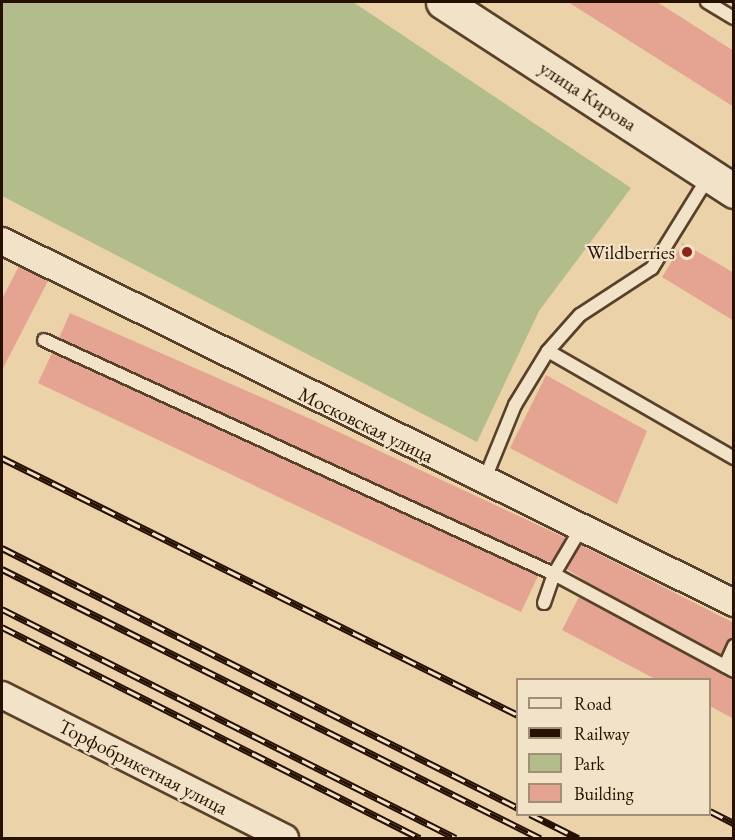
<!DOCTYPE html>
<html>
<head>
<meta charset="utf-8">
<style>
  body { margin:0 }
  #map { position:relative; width:735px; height:840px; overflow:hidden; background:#ebd2a9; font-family:"EB Garamond",serif }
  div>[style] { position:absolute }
  .green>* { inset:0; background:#b3bd8b }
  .building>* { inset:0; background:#e5a491 }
  .roads { filter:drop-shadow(2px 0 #57412a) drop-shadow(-2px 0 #57412a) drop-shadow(0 2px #57412a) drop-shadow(0 -2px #57412a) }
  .lane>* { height:12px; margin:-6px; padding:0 6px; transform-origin:6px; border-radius:6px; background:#f2e2c7 }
  .street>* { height:26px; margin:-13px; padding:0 13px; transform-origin:13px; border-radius:13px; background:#f2e2c7 }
  .secondary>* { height:33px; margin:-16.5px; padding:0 16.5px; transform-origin:16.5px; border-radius:16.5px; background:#f2e2c7 }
  .rail>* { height:7px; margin-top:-3.5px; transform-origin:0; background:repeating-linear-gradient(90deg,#f2e2c7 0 14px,#261100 0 28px); box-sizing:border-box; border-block:2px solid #261100 }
  .dots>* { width:16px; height:16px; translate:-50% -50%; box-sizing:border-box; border:3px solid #f2e2c7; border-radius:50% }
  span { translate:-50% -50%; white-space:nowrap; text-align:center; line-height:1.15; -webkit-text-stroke:4.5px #f2e2c7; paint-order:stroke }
  .street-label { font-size:20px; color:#261100 }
  .poi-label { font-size:20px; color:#261100 }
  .right { translate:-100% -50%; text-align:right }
  .frame { position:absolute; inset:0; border:3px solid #261100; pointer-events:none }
  .legend { position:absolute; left:516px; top:678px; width:195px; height:138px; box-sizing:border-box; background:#f2e2c7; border:2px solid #a08e77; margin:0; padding:8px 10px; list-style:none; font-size:18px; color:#261100 }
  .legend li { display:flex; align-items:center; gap:12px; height:30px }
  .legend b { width:30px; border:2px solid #a08e77 }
</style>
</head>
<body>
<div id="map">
  <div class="green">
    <div style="clip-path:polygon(2px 2px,353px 2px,631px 188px,539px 311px,477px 442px,2px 196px)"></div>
  </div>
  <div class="building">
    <div style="clip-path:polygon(568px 2px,657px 2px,734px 51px,734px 107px)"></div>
    <div style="clip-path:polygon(683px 243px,734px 273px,734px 321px,662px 277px)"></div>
    <div style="clip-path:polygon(19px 266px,48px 281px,2px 370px,2px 299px)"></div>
    <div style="clip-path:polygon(70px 313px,315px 421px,566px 538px,552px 561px,545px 561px,59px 338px)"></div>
    <div style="clip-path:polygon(52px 353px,538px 576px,521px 612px,38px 383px)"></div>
    <div style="clip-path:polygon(546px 375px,647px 431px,617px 504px,510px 448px)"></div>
    <div style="clip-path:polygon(581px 545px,734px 623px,734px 638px,721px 655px,587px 582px,567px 569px)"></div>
    <div style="clip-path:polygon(579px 597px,734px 679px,734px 719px,710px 706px,710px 680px,657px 680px,562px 630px)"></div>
  </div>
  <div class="roads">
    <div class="lane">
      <div style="left:707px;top:2px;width:31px;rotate:31deg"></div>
      <div style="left:44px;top:340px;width:561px;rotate:24.65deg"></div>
      <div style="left:554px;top:574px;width:204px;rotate:28.3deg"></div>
      <div style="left:548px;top:351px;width:215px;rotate:29.9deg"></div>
      <div style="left:484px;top:481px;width:82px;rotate:-67.8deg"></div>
      <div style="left:515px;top:405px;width:63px;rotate:-58.6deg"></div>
      <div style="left:548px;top:351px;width:48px;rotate:-48.4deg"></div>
      <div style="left:580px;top:315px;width:86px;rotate:-33.1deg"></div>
      <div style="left:652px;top:268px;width:108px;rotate:-58.2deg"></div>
      <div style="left:544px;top:603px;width:31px;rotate:-71deg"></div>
      <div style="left:554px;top:574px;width:51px;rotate:-59.4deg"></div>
      <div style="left:725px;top:666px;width:22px;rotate:-66deg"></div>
    </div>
    <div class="street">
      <div style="left:2px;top:241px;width:817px;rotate:26.31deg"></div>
      <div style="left:2px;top:695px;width:317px;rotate:26.8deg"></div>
    </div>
    <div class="secondary">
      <div style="left:443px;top:2px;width:347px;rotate:33deg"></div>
    </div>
  </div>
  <div class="rail">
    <div style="left:2px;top:458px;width:576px;rotate:26.48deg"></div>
    <div style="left:2px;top:548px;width:578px;rotate:26.74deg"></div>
    <div style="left:2px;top:569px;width:602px;rotate:26.57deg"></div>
    <div style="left:2px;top:609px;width:508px;rotate:26.77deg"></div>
    <div style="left:2px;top:627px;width:468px;rotate:26.8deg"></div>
    <div style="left:710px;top:811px;width:27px;rotate:27deg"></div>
    <div style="left:530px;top:814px;width:54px;rotate:26.6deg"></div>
  </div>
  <div class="dots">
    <div style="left:687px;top:252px;background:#8f2418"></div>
  </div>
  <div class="street-label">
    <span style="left:588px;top:96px;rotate:33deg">улица Кирова</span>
    <span style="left:366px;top:425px;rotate:26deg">Московская улица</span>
    <span style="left:143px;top:767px;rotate:27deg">Торфобрикетная улица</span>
  </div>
  <div class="poi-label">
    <span class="right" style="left:675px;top:252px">Wildberries</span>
  </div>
  <div class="frame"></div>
  <ul class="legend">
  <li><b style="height:8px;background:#f2e2c7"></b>Road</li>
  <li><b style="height:8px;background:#261100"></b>Railway</li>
  <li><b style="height:16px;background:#b3bd8b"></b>Park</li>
  <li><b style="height:16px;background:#e5a491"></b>Building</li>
  </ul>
</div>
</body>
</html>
